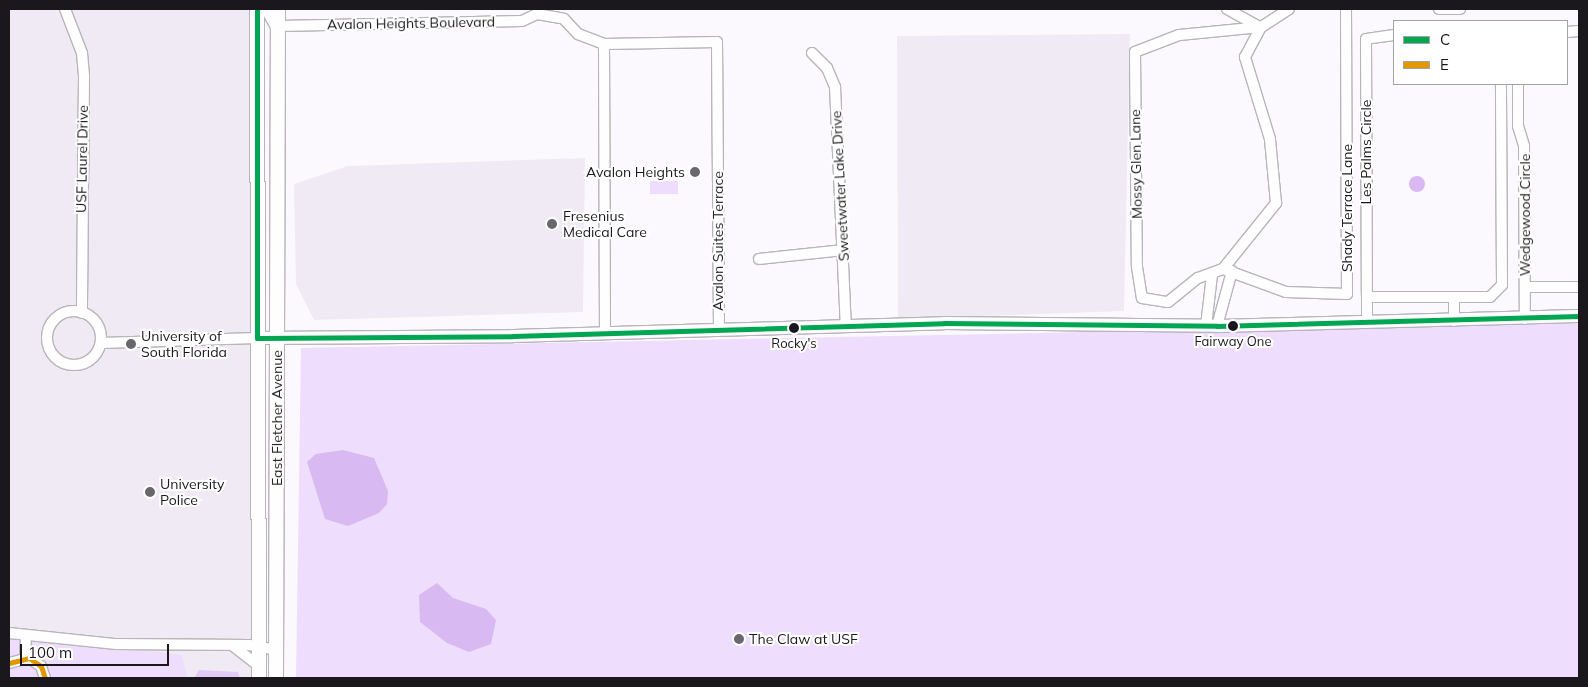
<!DOCTYPE html>
<html>
<head>
<meta charset="utf-8">
<style>
  body { margin:0 }
  #map { position:relative; width:1588px; height:687px; overflow:hidden; background:#fcf9fe; font-family:Mulish,sans-serif }
  div>[style] { position:absolute }
  .built>* { inset:0; background:#f0eaf4 }
  .green>* { inset:0; background:#eeddfc }
  .forest>* { inset:0; background:#e2c9f6 }
  .water>* { inset:0; background:#d8b9f1 }
  .round { border-radius:50% }
  .roads { filter:drop-shadow(1px 0 #b7b5b9) drop-shadow(-1px 0 #b7b5b9) drop-shadow(0 1px #b7b5b9) drop-shadow(0 -1px #b7b5b9) }
  .minor>* { height:10px; margin:-5px; padding:0 5px; transform-origin:5px; border-radius:5px; background:#fffeff }
  .minor>.ring { margin:-5px; padding:0; box-sizing:content-box; background:none; border:10px solid #fffeff; border-radius:50% }
  .tertiary>* { height:12px; margin:-6px; padding:0 6px; transform-origin:6px; border-radius:6px; background:#fffeff }
  .secondary>* { height:14px; margin:-7px; padding:0 7px; transform-origin:7px; border-radius:7px; background:#fffeff }
  .bus-1>* { height:5px; margin:-2.5px; padding:0 2.5px; transform-origin:2.5px; border-radius:2.5px; background:#00a651 }
  .bus-2>* { height:5px; margin:-2.5px; padding:0 2.5px; transform-origin:2.5px; border-radius:2.5px; background:#e19803 }
  .dots>* { width:14px; height:14px; translate:-50% -50%; box-sizing:border-box; border:2px solid #fff; border-radius:50% }
  span { translate:-50% -50%; white-space:nowrap; text-align:center; line-height:1.15; -webkit-text-stroke:4px #fff; paint-order:stroke }
  .bus-label { font-size:13px; color:#1a181c }
  .street-label { font-size:14px; color:#1a181c }
  .poi-label { font-size:14px; color:#1a181c }
  .right { translate:-100% -50%; text-align:right }
  .left { translate:0 -50%; text-align:left }
  .frame { position:absolute; inset:0; border:10px solid #1a181c; pointer-events:none }
  .legend { position:absolute; left:1393px; top:20px; width:175px; height:65px; box-sizing:border-box; background:#fff; border:1px solid #a3a3a4; margin:0; padding:6px 9px; list-style:none; font-size:15px; color:#1a181c }
  .legend li { display:flex; align-items:center; gap:10px; height:25px }
  .legend b { width:25px; border:1px solid #a3a3a4 }
  .scale { position:absolute; left:20px; top:644px; width:149px; height:22px; box-sizing:border-box; border:2px solid #1a181c; border-top:0; padding-left:6px; font-size:15px; line-height:18px; white-space:nowrap; color:#1a181c; -webkit-text-stroke:4px #fff; paint-order:stroke }
</style>
</head>
<body>
<div id="map">
  <div class="built">
    <div style="clip-path:polygon(9px 9px,253px 9px,252px 678px,9px 678px)"></div>
    <div style="clip-path:polygon(1130px 34px,1124px 311px,898px 319px,897px 36px)"></div>
    <div style="clip-path:polygon(585px 158px,583px 312px,314px 320px,296px 284px,294px 184px,348px 166px)"></div>
  </div>
  <div class="green">
    <div style="clip-path:polygon(650px 181px,678px 181px,678px 194px,650px 194px)"></div>
    <div style="clip-path:polygon(1579px 322px,1579px 678px,296px 678px,301px 348px)"></div>
    <div style="clip-path:polygon(9px 635px,182px 655px,187px 678px,9px 678px)"></div>
  </div>
  <div class="forest">
    <div style="clip-path:polygon(199px 670px,238px 672px,240px 678px,194px 678px)"></div>
  </div>
  <div class="water">
    <div class="round" style="left:1409px;top:176px;width:16px;height:16px"></div>
    <div style="clip-path:polygon(343px 450px,374px 458px,388px 491px,387px 504px,379px 513px,348px 526px,325px 519px,307px 462px,316px 454px)"></div>
    <div style="clip-path:polygon(437px 583px,453px 598px,486px 609px,496px 620px,491px 644px,469px 652px,447px 643px,420px 622px,419px 595px)"></div>
  </div>
  <div class="roads">
    <div class="minor">
      <div style="left:65px;top:9px;width:47px;rotate:68.9deg"></div>
      <div style="left:82px;top:53px;width:23px;rotate:85deg"></div>
      <div style="left:84px;top:76px;width:237px;rotate:90.5deg"></div>
      <div style="left:1227px;top:9px;width:38px;rotate:29deg"></div>
      <div style="left:1289px;top:9px;width:33px;rotate:147deg"></div>
      <div style="left:1261px;top:27px;width:82px;rotate:174.4deg"></div>
      <div style="left:1179px;top:35px;width:47px;rotate:158.9deg"></div>
      <div style="left:1135px;top:52px;width:215px;rotate:89.5deg"></div>
      <div style="left:1137px;top:267px;width:31px;rotate:81deg"></div>
      <div style="left:1142px;top:298px;width:26px;rotate:9deg"></div>
      <div style="left:1168px;top:302px;width:38px;rotate:-39deg"></div>
      <div style="left:1198px;top:278px;width:27px;rotate:-20deg"></div>
      <div style="left:1223px;top:269px;width:67px;rotate:20.1deg"></div>
      <div style="left:1286px;top:292px;width:61px;rotate:1.9deg"></div>
      <div style="left:1347px;top:294px;width:285px;rotate:-90.2deg"></div>
      <div style="left:1439px;top:9px;width:21px"></div>
      <div style="left:278px;top:26px;width:244px;rotate:-1.2deg"></div>
      <div style="left:522px;top:21px;width:17px;rotate:-25deg"></div>
      <div style="left:537px;top:14px;width:27px;rotate:10deg"></div>
      <div style="left:564px;top:19px;width:21px;rotate:47deg"></div>
      <div style="left:578px;top:34px;width:28px;rotate:21deg"></div>
      <div style="left:604px;top:44px;width:289px;rotate:89.8deg"></div>
      <div style="left:1567px;top:32px;width:12px;rotate:-5deg"></div>
      <div style="left:1394px;top:35px;width:28px;rotate:172deg"></div>
      <div style="left:1366px;top:39px;width:256px;rotate:89.8deg"></div>
      <div style="left:1367px;top:295px;width:4px;rotate:27deg"></div>
      <div style="left:1371px;top:297px;width:119px"></div>
      <div style="left:1490px;top:297px;width:17px;rotate:-45deg"></div>
      <div style="left:1502px;top:285px;width:201px;rotate:-90.3deg"></div>
      <div style="left:604px;top:44px;width:113px;rotate:-1deg"></div>
      <div style="left:717px;top:42px;width:287px;rotate:89.6deg"></div>
      <div style="left:812px;top:53px;width:21px;rotate:45deg"></div>
      <div style="left:827px;top:68px;width:21px;rotate:67deg"></div>
      <div style="left:835px;top:87px;width:240px;rotate:87.4deg"></div>
      <div style="left:1518px;top:84px;width:42px;rotate:90deg"></div>
      <div style="left:1518px;top:126px;width:21px;rotate:73deg"></div>
      <div style="left:1524px;top:146px;width:173px;rotate:89.7deg"></div>
      <div style="left:759px;top:259px;width:85px;rotate:-6deg"></div>
      <div style="left:1223px;top:269px;width:85px;rotate:-51.2deg"></div>
      <div style="left:1276px;top:203px;width:64px;rotate:-95.4deg"></div>
      <div style="left:1270px;top:139px;width:86px;rotate:-107deg"></div>
      <div style="left:1245px;top:57px;width:34px;rotate:-62deg"></div>
      <div style="left:1525px;top:287px;width:54px"></div>
      <div style="left:1454px;top:297px;width:24px;rotate:90deg"></div>
      <div class="ring" style="left:47px;top:311px;width:44px;height:44px"></div>
      <div style="left:1367px;top:323px;width:28px;rotate:-90deg"></div>
      <div style="left:1206px;top:326px;width:51px;rotate:-83.3deg"></div>
      <div style="left:1217px;top:326px;width:57px;rotate:-74.7deg"></div>
      <div style="left:101px;top:343px;width:156px;rotate:-1.8deg"></div>
      <div style="left:9px;top:633px;width:108px;rotate:5.9deg"></div>
      <div style="left:116px;top:644px;width:133px;rotate:0.4deg"></div>
      <div style="left:249px;top:645px;width:27px;rotate:10deg"></div>
      <div style="left:232px;top:645px;width:34px;rotate:38deg"></div>
      <div style="left:25px;top:657px;width:22px;rotate:-87deg"></div>
      <div style="left:9px;top:663px;width:21px;rotate:-14deg"></div>
      <div style="left:29px;top:658px;width:14px;rotate:34deg"></div>
      <div style="left:41px;top:666px;width:13px;rotate:72deg"></div>
    </div>
    <div class="tertiary">
      <div style="left:257px;top:338px;width:256px;rotate:-0.4deg"></div>
      <div style="left:513px;top:336px;width:431px;rotate:-1.7deg"></div>
      <div style="left:944px;top:323px;width:273px;rotate:0.6deg"></div>
      <div style="left:1217px;top:326px;width:362px;rotate:-1.6deg"></div>
    </div>
    <div class="secondary">
      <div style="left:257px;top:9px;width:669px;rotate:89.83deg"></div>
      <div style="left:268px;top:9px;width:20px;rotate:60deg"></div>
      <div style="left:276px;top:678px;width:669px;rotate:-89.83deg"></div>
    </div>
  </div>
  <div class="bus-1">
    <div style="left:257px;top:9px;width:329px;rotate:90deg"></div>
    <div style="left:257px;top:338px;width:256px;rotate:-0.4deg"></div>
    <div style="left:513px;top:336px;width:431px;rotate:-1.7deg"></div>
    <div style="left:944px;top:323px;width:273px;rotate:0.6deg"></div>
    <div style="left:1217px;top:326px;width:362px;rotate:-1.6deg"></div>
  </div>
  <div class="bus-2">
    <div style="left:9px;top:663px;width:21px;rotate:-14deg"></div>
    <div style="left:29px;top:658px;width:14px;rotate:34deg"></div>
    <div style="left:41px;top:666px;width:13px;rotate:72deg"></div>
  </div>
  <div class="dots">
    <div style="left:695px;top:172px;background:#69676b"></div>
    <div style="left:552px;top:224px;background:#69676b"></div>
    <div style="left:1233px;top:326px;background:#1a181c"></div>
    <div style="left:794px;top:328px;background:#1a181c"></div>
    <div style="left:131px;top:344px;background:#69676b"></div>
    <div style="left:150px;top:492px;background:#69676b"></div>
    <div style="left:739px;top:639px;background:#69676b"></div>
  </div>
  <div class="bus-label">
    <span style="left:1233px;top:341px">Fairway One</span>
    <span style="left:794px;top:343px">Rocky's</span>
  </div>
  <div class="street-label">
    <span style="left:411px;top:23px;rotate:-1deg">Avalon Heights Boulevard</span>
    <span style="left:1366px;top:152px;rotate:-90deg">Les Palms Circle</span>
    <span style="left:82px;top:159px;rotate:-89deg">USF Laurel Drive</span>
    <span style="left:1136px;top:164px;rotate:-91deg">Mossy Glen Lane</span>
    <span style="left:840px;top:186px;rotate:-93deg">Sweetwater Lake Drive</span>
    <span style="left:1347px;top:208px;rotate:-90deg">Shady Terrace Lane</span>
    <span style="left:1525px;top:215px;rotate:-90deg">Wedgewood Circle</span>
    <span style="left:718px;top:241px;rotate:-90deg">Avalon Suites Terrace</span>
    <span style="left:277px;top:418px;rotate:-90deg">East Fletcher Avenue</span>
  </div>
  <div class="poi-label">
    <span class="right" style="left:685px;top:172px">Avalon Heights</span>
    <span class="left" style="left:563px;top:224px">Fresenius<br>Medical Care</span>
    <span class="left" style="left:141px;top:344px">University of<br>South Florida</span>
    <span class="left" style="left:160px;top:492px">University<br>Police</span>
    <span class="left" style="left:749px;top:639px">The Claw at USF</span>
  </div>
  <div class="frame"></div>
  <ul class="legend">
  <li><b style="height:6px;background:#00a651"></b>C</li>
  <li><b style="height:6px;background:#e19803"></b>E</li>
  </ul>
  <div class="scale">100 m</div>
</div>
</body>
</html>
